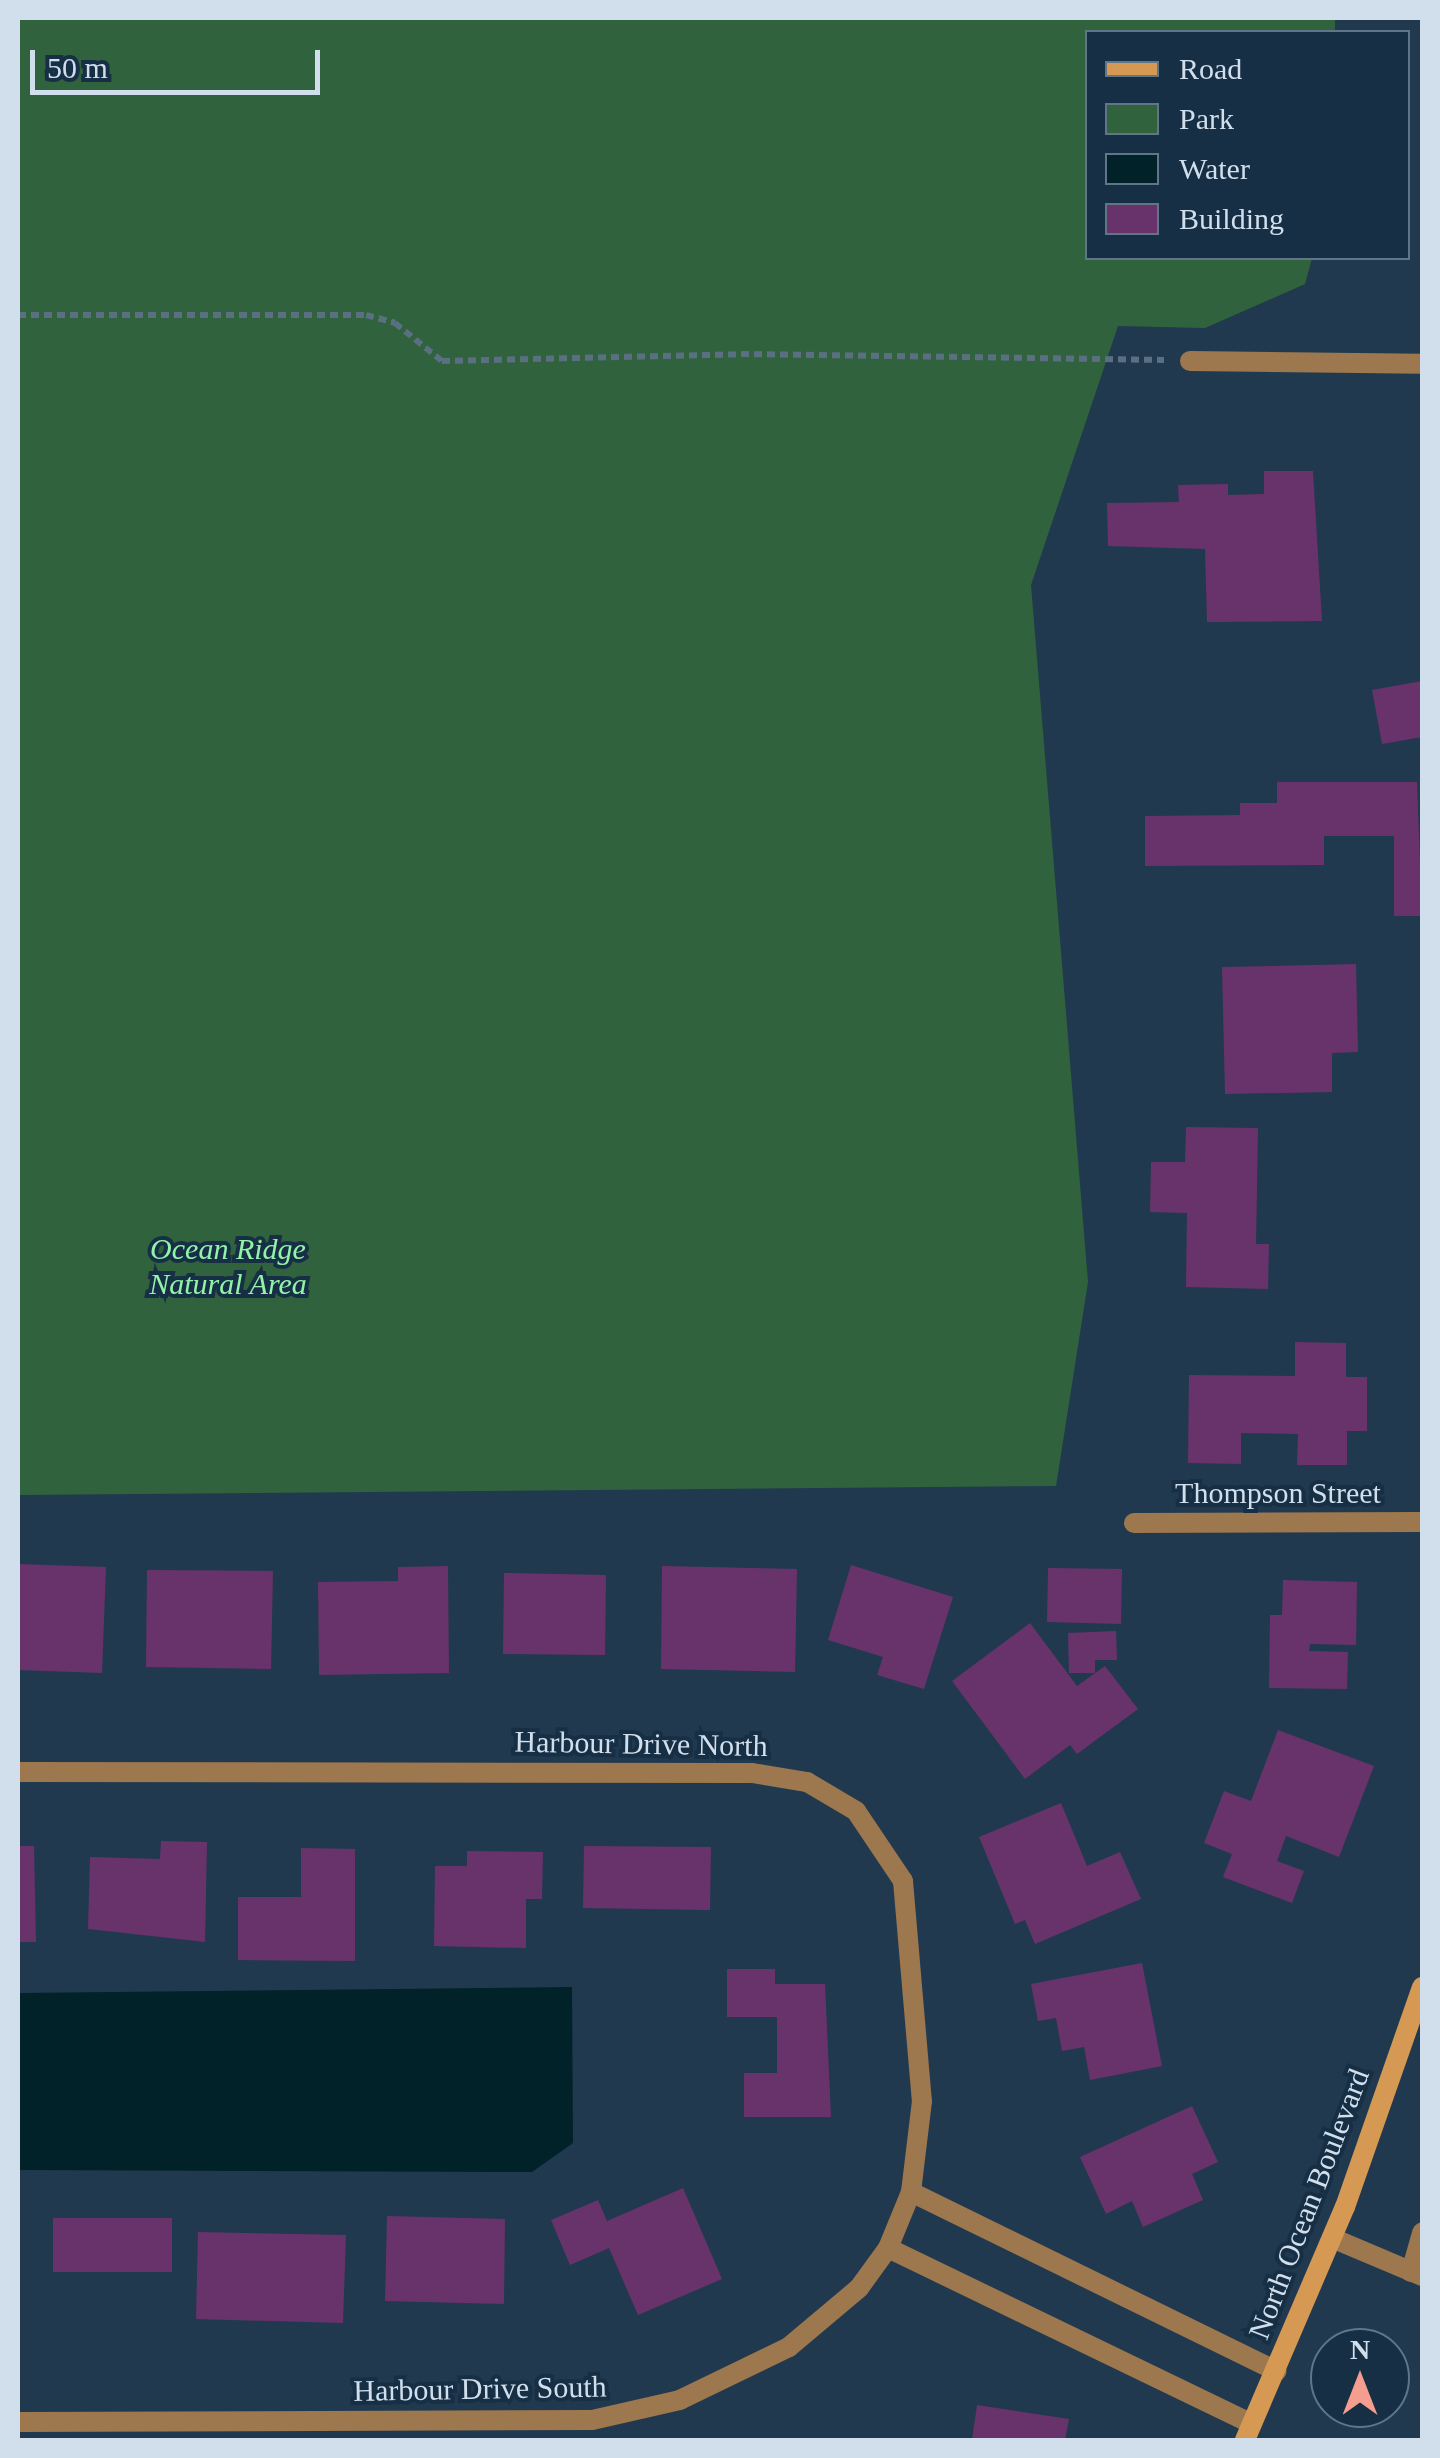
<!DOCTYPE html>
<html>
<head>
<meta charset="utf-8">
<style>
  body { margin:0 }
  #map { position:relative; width:1440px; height:2458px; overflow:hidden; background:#21394f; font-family:"Times New Roman",serif }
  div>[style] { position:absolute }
  .green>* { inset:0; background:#30633d }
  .water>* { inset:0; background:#002228 }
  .building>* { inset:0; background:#68336a }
  .path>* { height:6px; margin-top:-3px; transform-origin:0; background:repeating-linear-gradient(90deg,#5a6f82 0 8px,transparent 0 13px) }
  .service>* { height:20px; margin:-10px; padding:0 10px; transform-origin:10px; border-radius:10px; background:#9d774d }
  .minor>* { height:20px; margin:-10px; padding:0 10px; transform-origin:10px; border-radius:10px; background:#9d774d }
  .secondary>* { height:20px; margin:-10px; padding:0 10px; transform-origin:10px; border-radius:10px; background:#d69953 }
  span { translate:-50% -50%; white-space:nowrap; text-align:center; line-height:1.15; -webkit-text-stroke:8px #172f44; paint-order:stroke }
  .park-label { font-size:30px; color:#92f3a9; font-style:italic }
  .street-label { font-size:30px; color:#d1dfed }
  .frame { position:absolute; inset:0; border:20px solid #d1dfed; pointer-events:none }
  .legend { position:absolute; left:1085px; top:30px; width:325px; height:230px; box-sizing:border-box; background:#172f44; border:2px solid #617588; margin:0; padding:12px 18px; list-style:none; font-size:30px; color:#d1dfed }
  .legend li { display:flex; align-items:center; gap:20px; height:50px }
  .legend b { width:50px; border:2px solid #617588 }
  .north { position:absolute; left:1310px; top:2328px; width:100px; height:100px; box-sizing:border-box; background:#172f44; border:2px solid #617588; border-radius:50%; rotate:0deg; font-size:28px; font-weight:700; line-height:40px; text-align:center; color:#d1dfed }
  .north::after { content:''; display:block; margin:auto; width:35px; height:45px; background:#f59d8e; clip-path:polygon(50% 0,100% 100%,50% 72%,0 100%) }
  .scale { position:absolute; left:30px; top:50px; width:290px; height:45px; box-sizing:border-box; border:5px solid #d1dfed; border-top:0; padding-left:12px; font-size:30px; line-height:35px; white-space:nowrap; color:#d1dfed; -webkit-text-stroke:8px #172f44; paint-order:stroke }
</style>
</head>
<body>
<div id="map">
  <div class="green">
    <div style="clip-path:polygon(18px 18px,1335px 18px,1335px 32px,1088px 32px,1088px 258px,1312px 258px,1305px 284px,1205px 328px,1118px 326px,1031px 585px,1088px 1282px,1056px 1486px,18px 1495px)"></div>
  </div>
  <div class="water">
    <div style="clip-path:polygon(572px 1987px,573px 2143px,532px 2172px,18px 2170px,18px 1993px)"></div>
  </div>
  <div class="building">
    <div style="clip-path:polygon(1264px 471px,1313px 471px,1322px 621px,1207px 622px,1205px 549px,1108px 546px,1107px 503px,1179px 502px,1178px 485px,1228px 484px,1228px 495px,1264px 494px)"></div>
    <div style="clip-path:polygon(1422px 681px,1422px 737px,1382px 744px,1372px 690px)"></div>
    <div style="clip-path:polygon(1277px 782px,1417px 782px,1422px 916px,1394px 916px,1394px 836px,1324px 836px,1324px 865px,1145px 866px,1145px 816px,1240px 815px,1240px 803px,1277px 803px)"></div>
    <div style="clip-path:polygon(1356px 964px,1358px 1052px,1332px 1053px,1332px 1092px,1225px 1094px,1222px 967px)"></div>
    <div style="clip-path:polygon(1186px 1127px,1258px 1128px,1256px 1244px,1269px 1244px,1268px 1289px,1186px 1287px,1187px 1213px,1150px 1212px,1151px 1162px,1185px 1162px)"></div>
    <div style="clip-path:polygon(1295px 1342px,1346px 1343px,1346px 1377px,1367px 1377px,1367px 1431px,1347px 1431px,1347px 1465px,1297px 1465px,1298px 1434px,1241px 1433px,1241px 1464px,1188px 1463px,1189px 1375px,1295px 1376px)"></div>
    <div style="clip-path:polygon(18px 1564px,106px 1567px,102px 1673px,18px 1670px)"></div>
    <div style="clip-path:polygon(851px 1565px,953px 1597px,924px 1689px,877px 1675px,883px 1657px,828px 1640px)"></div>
    <div style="clip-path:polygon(448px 1566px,449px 1673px,319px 1675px,318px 1582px,398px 1581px,398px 1567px)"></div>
    <div style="clip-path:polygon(662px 1566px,797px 1569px,795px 1672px,661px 1669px)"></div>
    <div style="clip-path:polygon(1048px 1568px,1122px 1569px,1121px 1624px,1047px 1622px)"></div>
    <div style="clip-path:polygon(147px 1570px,273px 1571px,271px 1669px,146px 1667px)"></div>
    <div style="clip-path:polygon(504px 1573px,606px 1575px,605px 1655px,503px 1654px)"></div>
    <div style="clip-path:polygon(1283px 1580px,1357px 1582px,1356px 1645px,1310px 1644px,1309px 1651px,1348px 1652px,1347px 1689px,1269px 1688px,1270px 1615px,1282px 1615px)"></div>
    <div style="clip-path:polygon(1030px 1623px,1077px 1686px,1105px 1666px,1138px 1709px,1077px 1754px,1070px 1745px,1025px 1779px,952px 1681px)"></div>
    <div style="clip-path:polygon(1116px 1631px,1117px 1660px,1095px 1660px,1095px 1673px,1069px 1673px,1068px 1633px)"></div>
    <div style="clip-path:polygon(1278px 1730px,1374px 1766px,1339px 1857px,1286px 1836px,1277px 1861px,1304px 1871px,1292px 1903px,1223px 1877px,1232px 1854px,1204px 1843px,1224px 1791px,1251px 1801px)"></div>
    <div style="clip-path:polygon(1061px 1803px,1087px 1866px,1120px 1852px,1141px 1899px,1035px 1944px,1025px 1920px,1015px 1924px,979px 1837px)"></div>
    <div style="clip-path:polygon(161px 1841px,207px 1842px,205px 1942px,88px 1929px,90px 1857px,160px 1859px)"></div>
    <div style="clip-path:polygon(18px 1846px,34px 1846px,36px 1942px,18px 1942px)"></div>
    <div style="clip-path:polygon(584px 1846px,711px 1847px,710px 1910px,583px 1908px)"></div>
    <div style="clip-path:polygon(301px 1848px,355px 1849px,355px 1961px,238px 1960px,238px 1897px,301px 1897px)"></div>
    <div style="clip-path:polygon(467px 1851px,543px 1852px,542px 1899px,526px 1899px,526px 1948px,434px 1946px,435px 1866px,467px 1866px)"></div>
    <div style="clip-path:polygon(1142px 1963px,1162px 2066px,1090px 2080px,1084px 2047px,1062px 2051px,1056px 2018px,1038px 2021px,1031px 1984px)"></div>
    <div style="clip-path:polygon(727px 1969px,775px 1969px,775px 1984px,825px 1984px,831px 2117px,744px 2117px,744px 2073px,777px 2073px,777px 2017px,727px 2017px)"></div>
    <div style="clip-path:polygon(1192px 2106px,1218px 2162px,1192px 2174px,1203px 2200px,1143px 2227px,1132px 2201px,1106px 2214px,1080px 2157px)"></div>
    <div style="clip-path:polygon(683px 2188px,722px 2279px,638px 2315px,609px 2248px,570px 2265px,551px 2220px,598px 2200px,607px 2221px)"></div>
    <div style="clip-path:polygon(387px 2216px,505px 2219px,504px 2304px,385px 2301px)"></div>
    <div style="clip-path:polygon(53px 2218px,172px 2218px,172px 2272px,53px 2272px)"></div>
    <div style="clip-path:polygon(198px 2232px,346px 2235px,343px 2323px,196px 2319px)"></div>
    <div style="clip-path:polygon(977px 2405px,1069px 2419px,1065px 2440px,972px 2440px)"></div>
  </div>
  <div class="path">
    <div style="left:18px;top:315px;width:348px"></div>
    <div style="left:366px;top:315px;width:30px;rotate:15deg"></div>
    <div style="left:395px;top:323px;width:60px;rotate:39deg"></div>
    <div style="left:442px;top:361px;width:299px;rotate:-1.3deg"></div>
    <div style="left:741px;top:354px;width:423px;rotate:0.8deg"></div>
  </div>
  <div class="service">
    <div style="left:1190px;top:361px;width:232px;rotate:0.7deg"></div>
    <div style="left:1332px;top:2238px;width:98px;rotate:22.9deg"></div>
    <div style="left:1411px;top:2272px;width:41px;rotate:-74.2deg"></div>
  </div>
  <div class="minor">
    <div style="left:1134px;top:1523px;width:288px;rotate:-0.2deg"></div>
    <div style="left:18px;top:1772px;width:734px;rotate:0.08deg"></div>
    <div style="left:752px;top:1773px;width:56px;rotate:9.3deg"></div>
    <div style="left:807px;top:1782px;width:57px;rotate:30.6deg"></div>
    <div style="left:856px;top:1811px;width:84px;rotate:56.1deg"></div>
    <div style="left:903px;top:1881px;width:221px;rotate:85.1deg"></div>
    <div style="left:922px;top:2101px;width:92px;rotate:96.9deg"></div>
    <div style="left:911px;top:2192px;width:61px;rotate:112.3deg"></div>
    <div style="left:888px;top:2248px;width:49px;rotate:125.9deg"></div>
    <div style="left:859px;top:2288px;width:92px;rotate:139.9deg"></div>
    <div style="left:789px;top:2347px;width:121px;rotate:154.1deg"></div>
    <div style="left:680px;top:2400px;width:90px;rotate:167.2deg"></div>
    <div style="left:592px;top:2420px;width:574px;rotate:179.8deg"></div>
    <div style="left:911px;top:2192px;width:407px;rotate:26.1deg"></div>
    <div style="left:888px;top:2248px;width:404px;rotate:25.8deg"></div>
  </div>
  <div class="secondary">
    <div style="left:1245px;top:2440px;width:254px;rotate:-66.8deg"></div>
    <div style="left:1345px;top:2207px;width:233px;rotate:-70.7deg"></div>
  </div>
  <div class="park-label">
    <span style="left:228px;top:1266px">Ocean Ridge<br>Natural Area</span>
  </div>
  <div class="street-label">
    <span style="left:1278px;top:1493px">Thompson Street</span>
    <span style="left:641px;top:1744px;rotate:1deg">Harbour Drive North</span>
    <span style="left:1309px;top:2204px;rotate:-69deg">North Ocean Boulevard</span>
    <span style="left:480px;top:2389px;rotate:-1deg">Harbour Drive South</span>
  </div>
  <div class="frame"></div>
  <ul class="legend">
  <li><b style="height:12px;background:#d69953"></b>Road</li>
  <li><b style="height:28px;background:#30633d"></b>Park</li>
  <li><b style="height:28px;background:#002228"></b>Water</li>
  <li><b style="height:28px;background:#68336a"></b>Building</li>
  </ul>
  <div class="north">N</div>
  <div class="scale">50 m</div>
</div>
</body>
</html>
